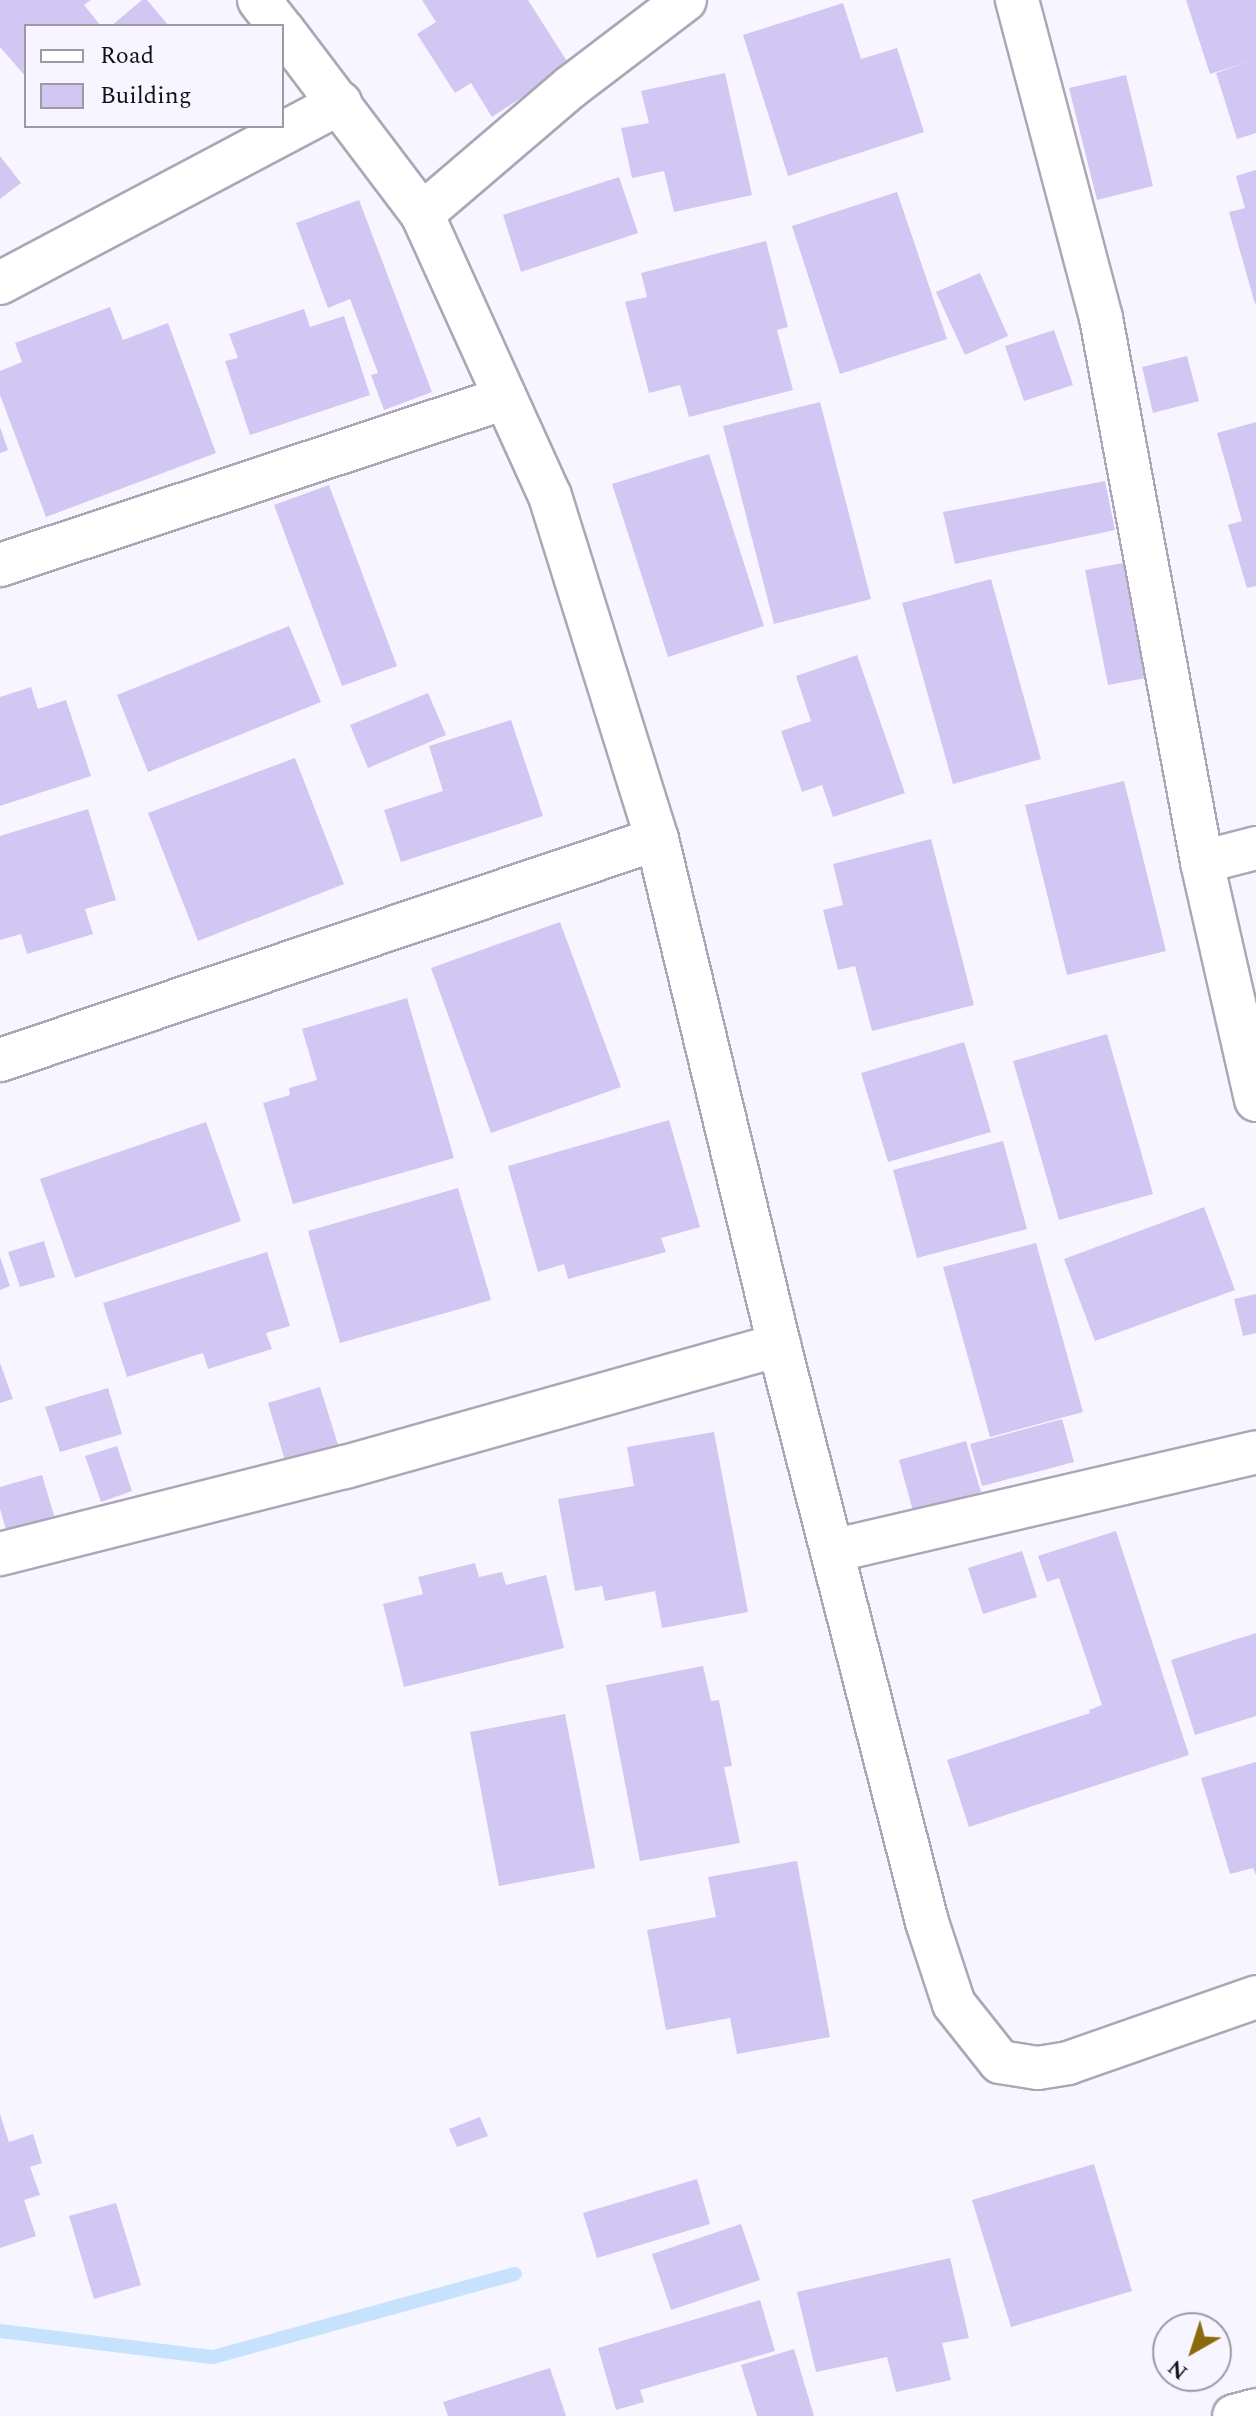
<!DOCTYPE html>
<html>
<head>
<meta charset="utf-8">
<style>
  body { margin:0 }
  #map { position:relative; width:1256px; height:2416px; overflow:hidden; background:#f7f5ff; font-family:Spectral,serif }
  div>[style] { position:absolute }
  .stream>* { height:14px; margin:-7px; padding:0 7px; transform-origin:7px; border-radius:7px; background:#c6e2fd }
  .building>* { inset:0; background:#d2c7f2 }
  .roads { filter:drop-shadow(2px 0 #aba7b7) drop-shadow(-2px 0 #aba7b7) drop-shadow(0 2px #aba7b7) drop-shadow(0 -2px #aba7b7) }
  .street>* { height:42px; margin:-21px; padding:0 21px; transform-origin:21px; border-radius:21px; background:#fff }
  span { translate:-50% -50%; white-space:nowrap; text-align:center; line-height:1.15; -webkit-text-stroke:6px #f7f5ff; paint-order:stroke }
  .legend { position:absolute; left:24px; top:24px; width:260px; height:104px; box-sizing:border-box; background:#f7f5ff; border:2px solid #9c9aa2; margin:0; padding:10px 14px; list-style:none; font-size:24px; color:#131117 }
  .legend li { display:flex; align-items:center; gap:16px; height:40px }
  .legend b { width:40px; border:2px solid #9c9aa2 }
  .north { position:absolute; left:1152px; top:2312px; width:80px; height:80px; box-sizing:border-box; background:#f7f5ff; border:2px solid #9c9aa2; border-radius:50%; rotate:219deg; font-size:22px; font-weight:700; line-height:32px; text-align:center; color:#131117 }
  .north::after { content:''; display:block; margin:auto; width:28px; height:36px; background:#8c6a0c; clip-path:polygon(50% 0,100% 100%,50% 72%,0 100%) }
</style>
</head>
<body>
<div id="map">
  <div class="stream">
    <div style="left:0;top:2331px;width:215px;rotate:7deg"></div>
    <div style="left:213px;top:2357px;width:313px;rotate:-15.4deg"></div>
  </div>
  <div class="building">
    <div style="clip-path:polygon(0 0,91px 0,84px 5px,101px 26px,26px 26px,26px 77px,0 47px)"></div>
    <div style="clip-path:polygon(142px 0,147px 0,169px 26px,111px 26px)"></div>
    <div style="clip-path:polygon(422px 0,528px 0,570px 66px,492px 117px,471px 83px,455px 93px,417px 34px,436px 22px)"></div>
    <div style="clip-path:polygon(1186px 0,1256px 0,1256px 133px,1237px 139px,1216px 73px,1251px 61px,1210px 74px)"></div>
    <div style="clip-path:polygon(843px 3px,861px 59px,897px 48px,924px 132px,788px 176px,743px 35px)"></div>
    <div style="clip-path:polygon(725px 73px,752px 195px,674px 212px,664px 171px,632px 178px,621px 128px,649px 123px,641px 91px)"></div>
    <div style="clip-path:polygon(1126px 75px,1153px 186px,1097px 200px,1069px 88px)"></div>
    <div style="clip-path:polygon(0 156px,21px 183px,0 199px)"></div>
    <div style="clip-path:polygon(1256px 170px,1256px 303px,1255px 304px,1229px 212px,1245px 208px,1236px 176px)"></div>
    <div style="clip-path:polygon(619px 177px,638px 233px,521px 272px,503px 215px)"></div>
    <div style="clip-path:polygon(897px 192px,947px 339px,840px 374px,792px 226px)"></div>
    <div style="clip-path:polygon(359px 200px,432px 392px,384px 410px,371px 375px,378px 373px,350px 299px,328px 308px,296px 223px)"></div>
    <div style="clip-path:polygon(766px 241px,788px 327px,777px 330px,793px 390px,689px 417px,680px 385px,649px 393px,625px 302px,647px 297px,641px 273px)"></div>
    <div style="clip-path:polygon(980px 273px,1008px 336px,965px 355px,936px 292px)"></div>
    <div style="clip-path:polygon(110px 307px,123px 340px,168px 323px,216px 453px,46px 517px,0 395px,0 371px,22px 362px,15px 343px)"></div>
    <div style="clip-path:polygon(304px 309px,310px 327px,344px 316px,370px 395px,250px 435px,225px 361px,238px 358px,229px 334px)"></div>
    <div style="clip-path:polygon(1054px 330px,1073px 385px,1024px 401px,1005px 346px)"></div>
    <div style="clip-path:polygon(1187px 356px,1199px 401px,1153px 413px,1142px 367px)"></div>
    <div style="clip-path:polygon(820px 402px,871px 599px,774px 624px,723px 426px)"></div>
    <div style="clip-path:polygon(1256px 422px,1256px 586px,1247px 588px,1228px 525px,1242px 521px,1217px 433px)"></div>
    <div style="clip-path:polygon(0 427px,8px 450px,0 453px)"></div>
    <div style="clip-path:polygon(709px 454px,764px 626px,668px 657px,612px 484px)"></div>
    <div style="clip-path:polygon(1105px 481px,1115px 530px,955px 564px,943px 512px)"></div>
    <div style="clip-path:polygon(329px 485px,397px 666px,342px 686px,274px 505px)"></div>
    <div style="clip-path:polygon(1123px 563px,1146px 678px,1108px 685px,1085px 570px)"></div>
    <div style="clip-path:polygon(991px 579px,1041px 759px,953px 784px,902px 603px)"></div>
    <div style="clip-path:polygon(289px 626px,321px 702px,148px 772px,117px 695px)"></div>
    <div style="clip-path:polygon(857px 655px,905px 793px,833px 817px,822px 785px,802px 792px,781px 731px,811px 721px,796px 676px)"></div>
    <div style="clip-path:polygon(31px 687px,38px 709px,66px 700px,91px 776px,0 806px,0 697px)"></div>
    <div style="clip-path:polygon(428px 693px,446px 735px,368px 768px,350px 725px)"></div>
    <div style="clip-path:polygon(511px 720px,543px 816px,401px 862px,384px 810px,443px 791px,429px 746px)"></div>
    <div style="clip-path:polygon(295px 758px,344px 884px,198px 941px,148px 813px)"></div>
    <div style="clip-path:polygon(1124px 781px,1166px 951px,1067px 975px,1025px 805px)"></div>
    <div style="clip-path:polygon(88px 809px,116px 900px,85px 909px,93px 934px,27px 954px,21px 934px,0 940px,0 836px)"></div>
    <div style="clip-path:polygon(931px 839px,974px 1005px,872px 1031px,855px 966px,838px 970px,823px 910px,843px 905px,833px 864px)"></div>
    <div style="clip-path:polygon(560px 922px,621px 1087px,491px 1133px,431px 968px)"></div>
    <div style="clip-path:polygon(407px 998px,454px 1158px,293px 1204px,263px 1103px,290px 1095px,289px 1088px,317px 1080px,302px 1029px)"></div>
    <div style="clip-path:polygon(1107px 1034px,1153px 1194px,1059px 1220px,1013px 1061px)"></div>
    <div style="clip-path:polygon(964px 1042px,991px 1132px,888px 1162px,861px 1073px)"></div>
    <div style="clip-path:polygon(669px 1120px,700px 1227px,661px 1238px,666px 1252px,568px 1279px,564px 1264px,538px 1272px,508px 1166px)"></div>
    <div style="clip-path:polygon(206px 1122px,241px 1221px,75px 1278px,40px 1179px)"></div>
    <div style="clip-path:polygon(1003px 1141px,1027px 1229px,917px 1258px,893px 1170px)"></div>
    <div style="clip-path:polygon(458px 1188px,491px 1300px,340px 1343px,308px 1231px)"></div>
    <div style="clip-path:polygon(1204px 1207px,1235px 1290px,1095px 1341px,1064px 1259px)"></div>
    <div style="clip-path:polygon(44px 1241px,55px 1277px,20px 1287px,8px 1252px)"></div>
    <div style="clip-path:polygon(1036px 1243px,1083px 1412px,990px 1437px,943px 1267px)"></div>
    <div style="clip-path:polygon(267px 1252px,290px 1326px,266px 1333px,272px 1349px,208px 1369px,203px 1353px,127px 1377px,103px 1303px)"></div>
    <div style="clip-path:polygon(0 1257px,10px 1286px,0 1290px)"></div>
    <div style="clip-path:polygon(1256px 1294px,1256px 1333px,1243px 1336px,1234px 1299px)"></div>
    <div style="clip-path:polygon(0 1363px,13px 1399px,0 1403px)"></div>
    <div style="clip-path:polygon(320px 1387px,339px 1448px,286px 1464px,268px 1403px)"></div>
    <div style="clip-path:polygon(108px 1388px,122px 1434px,60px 1452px,45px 1407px)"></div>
    <div style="clip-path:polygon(1062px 1419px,1074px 1462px,982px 1486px,970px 1444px)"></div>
    <div style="clip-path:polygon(714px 1432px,748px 1612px,662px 1628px,655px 1591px,605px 1601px,602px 1586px,575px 1591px,558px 1499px,634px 1486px,627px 1447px)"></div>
    <div style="clip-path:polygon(966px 1441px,981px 1492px,913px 1511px,899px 1460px)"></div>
    <div style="clip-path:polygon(117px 1446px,132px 1491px,101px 1502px,85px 1456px)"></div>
    <div style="clip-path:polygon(42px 1475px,59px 1532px,11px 1546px,0 1509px,0 1487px)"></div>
    <div style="clip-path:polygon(1116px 1531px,1189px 1755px,969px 1827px,947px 1760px,1090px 1713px,1089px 1710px,1102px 1705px,1059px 1578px,1047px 1582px,1038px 1556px)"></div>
    <div style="clip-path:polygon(1022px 1551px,1037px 1597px,983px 1614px,968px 1568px)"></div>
    <div style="clip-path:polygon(475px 1563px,479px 1577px,502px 1572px,506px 1585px,546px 1575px,564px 1648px,404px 1687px,383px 1604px,423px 1594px,418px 1577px)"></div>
    <div style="clip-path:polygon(1256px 1633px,1256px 1716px,1195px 1735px,1171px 1660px)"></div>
    <div style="clip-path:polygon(703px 1666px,711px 1701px,719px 1700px,732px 1766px,724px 1767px,740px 1843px,640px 1861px,606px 1685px)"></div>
    <div style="clip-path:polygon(565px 1714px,595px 1868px,499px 1886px,470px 1732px)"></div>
    <div style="clip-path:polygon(1256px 1762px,1256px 1875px,1253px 1868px,1230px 1874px,1201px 1778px)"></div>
    <div style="clip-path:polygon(797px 1861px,830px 2037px,737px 2054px,730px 2018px,666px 2030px,647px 1930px,716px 1917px,708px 1877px)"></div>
    <div style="clip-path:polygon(0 2114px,9px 2142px,33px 2134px,42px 2163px,30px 2167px,40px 2195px,24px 2200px,36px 2236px,0 2248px)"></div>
    <div style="clip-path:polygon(480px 2117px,488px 2136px,457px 2147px,449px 2129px)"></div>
    <div style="clip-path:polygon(1094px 2164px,1132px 2291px,1011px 2327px,972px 2200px)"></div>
    <div style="clip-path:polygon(697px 2179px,710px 2224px,597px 2258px,583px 2213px)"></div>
    <div style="clip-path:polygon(116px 2203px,141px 2285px,94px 2299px,69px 2216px)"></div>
    <div style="clip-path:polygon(741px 2224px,760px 2280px,671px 2310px,652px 2254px)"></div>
    <div style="clip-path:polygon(950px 2258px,969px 2338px,942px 2343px,951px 2380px,896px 2392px,887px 2357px,816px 2372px,797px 2292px)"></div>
    <div style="clip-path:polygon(760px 2300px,775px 2351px,640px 2390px,644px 2402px,616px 2410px,598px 2348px)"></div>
    <div style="clip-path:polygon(794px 2349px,814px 2416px,757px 2416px,741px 2365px)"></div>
    <div style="clip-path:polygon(550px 2368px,566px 2416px,448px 2416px,443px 2402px)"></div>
  </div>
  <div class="roads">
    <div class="street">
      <div style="left:259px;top:0;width:33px;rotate:52deg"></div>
      <div style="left:1017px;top:0;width:329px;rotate:75.2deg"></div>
      <div style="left:1101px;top:318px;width:553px;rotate:79.48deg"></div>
      <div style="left:1202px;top:862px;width:244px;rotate:77.2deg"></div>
      <div style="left:282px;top:29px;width:232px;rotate:52.9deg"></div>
      <div style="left:422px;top:214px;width:310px;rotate:65.6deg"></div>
      <div style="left:550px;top:496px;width:359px;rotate:72.7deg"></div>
      <div style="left:657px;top:839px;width:520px;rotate:76.44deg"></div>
      <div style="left:779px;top:1345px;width:596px;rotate:75.61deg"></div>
      <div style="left:927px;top:1922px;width:86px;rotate:71.8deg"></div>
      <div style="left:954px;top:2004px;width:74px;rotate:51.6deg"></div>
      <div style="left:1000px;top:2062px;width:38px;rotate:9deg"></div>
      <div style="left:1038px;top:2068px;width:30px;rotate:-9deg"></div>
      <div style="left:1068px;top:2063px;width:199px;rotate:-19.3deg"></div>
      <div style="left:422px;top:214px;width:197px;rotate:-40.5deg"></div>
      <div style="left:572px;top:86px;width:142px;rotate:-37.3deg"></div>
      <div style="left:0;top:283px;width:385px;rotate:-27.9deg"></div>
      <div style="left:0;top:565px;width:532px;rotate:-18.3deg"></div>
      <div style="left:1202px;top:862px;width:56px;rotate:-14.5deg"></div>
      <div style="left:0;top:1060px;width:693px;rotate:-18.59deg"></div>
      <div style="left:832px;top:1551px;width:435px;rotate:-13.1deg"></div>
      <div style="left:0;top:1554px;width:356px;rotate:-14.2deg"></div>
      <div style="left:345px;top:1467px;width:451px;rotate:-15.7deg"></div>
      <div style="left:1234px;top:2416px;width:23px;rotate:-15deg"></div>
    </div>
  </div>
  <ul class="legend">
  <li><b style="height:10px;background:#fff"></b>Road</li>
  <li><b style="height:22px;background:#d2c7f2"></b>Building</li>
  </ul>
  <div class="north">N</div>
</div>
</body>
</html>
